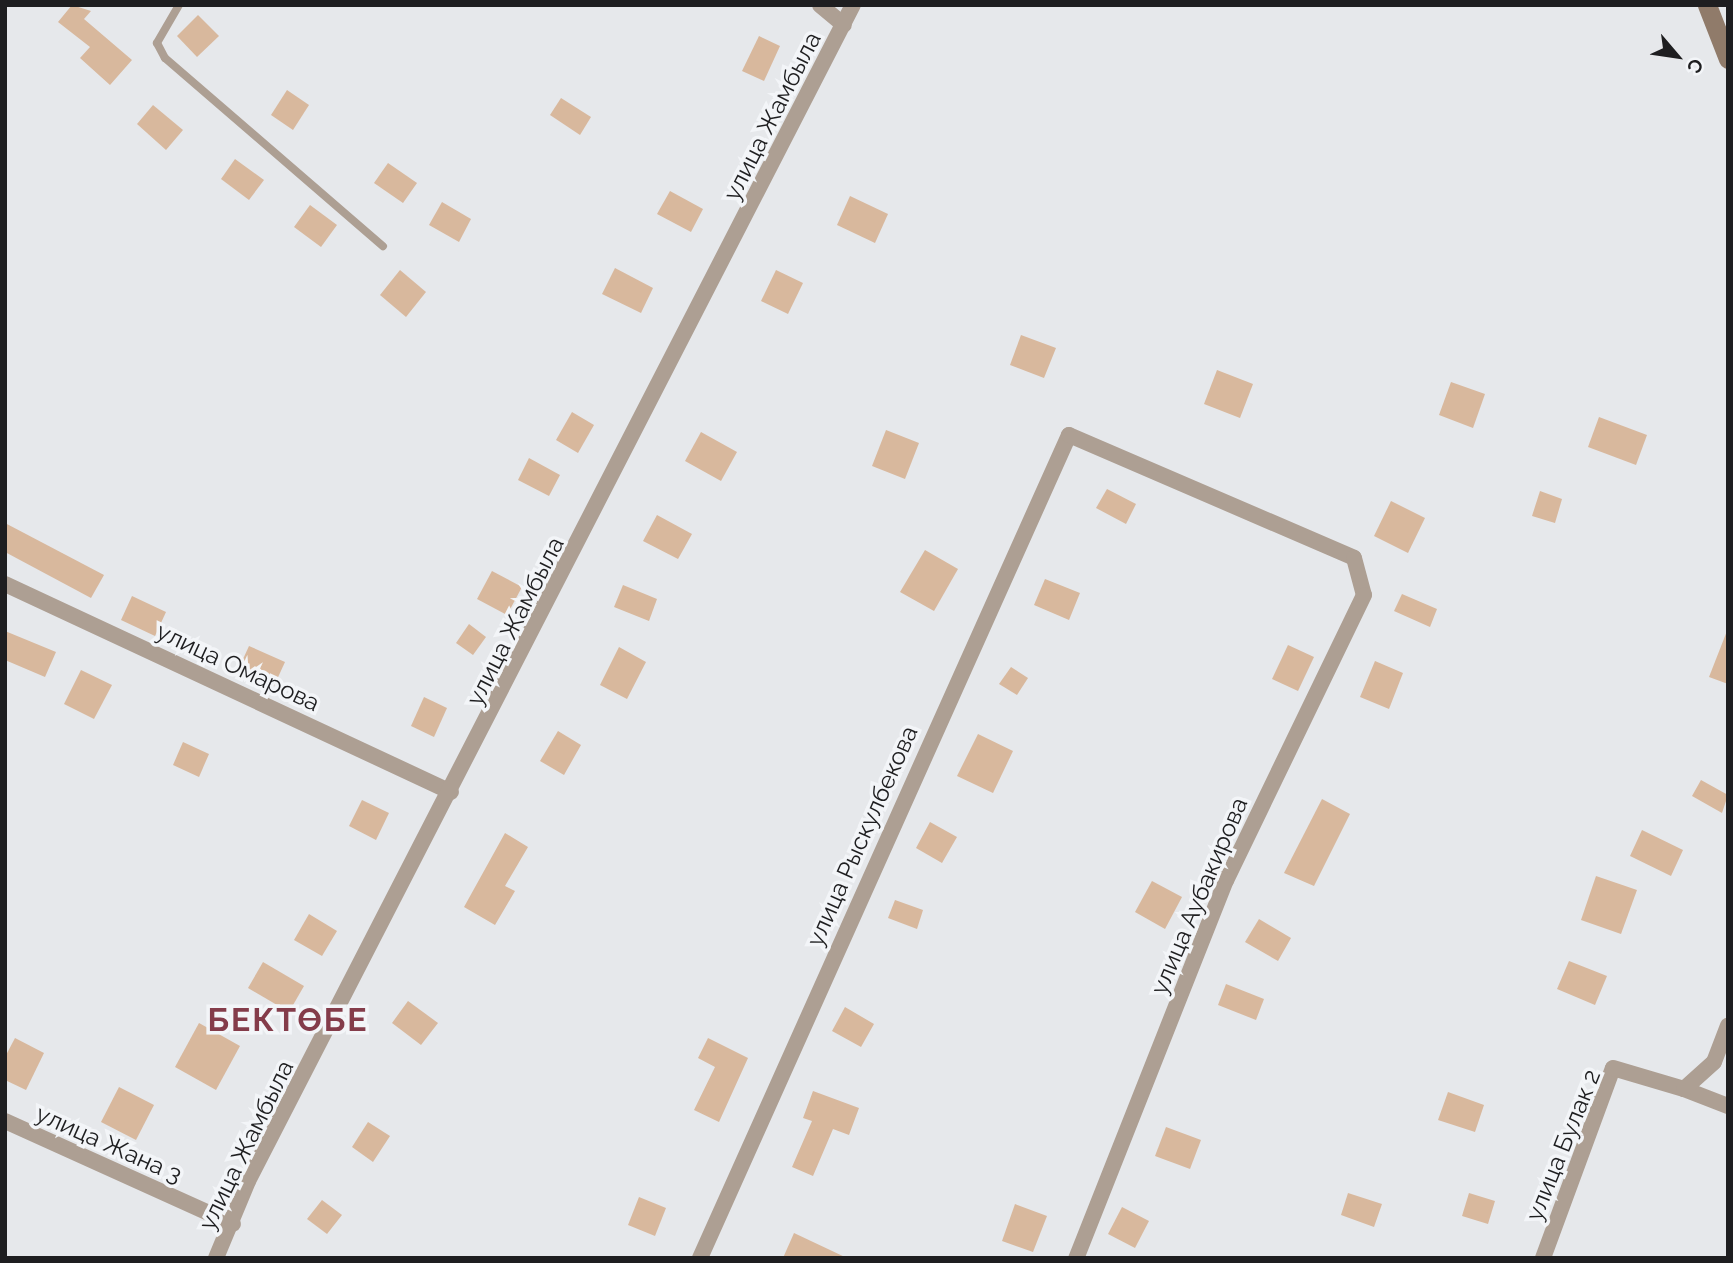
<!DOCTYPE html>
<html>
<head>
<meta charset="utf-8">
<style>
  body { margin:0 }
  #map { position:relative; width:1733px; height:1263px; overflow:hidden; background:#e6e8eb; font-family:Raleway,sans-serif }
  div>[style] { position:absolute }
  .building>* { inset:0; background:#d8b89d }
  .service>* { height:8px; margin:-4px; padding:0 4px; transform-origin:4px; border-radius:4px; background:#ad9f93 }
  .minor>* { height:16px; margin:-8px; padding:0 8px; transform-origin:8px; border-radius:8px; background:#ad9f93 }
  .secondary>* { height:19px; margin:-9.5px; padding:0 9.5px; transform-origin:9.5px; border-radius:9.5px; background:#907b6a }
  span { translate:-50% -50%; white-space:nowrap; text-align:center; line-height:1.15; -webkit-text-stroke:7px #f3f5f8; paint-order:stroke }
  .street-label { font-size:24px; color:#1e1e20 }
  .district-label { font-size:32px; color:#843c4a; font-weight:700; letter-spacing:2px }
  .frame { position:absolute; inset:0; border:7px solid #1e1e20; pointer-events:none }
  .north { position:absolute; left:1642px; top:21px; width:70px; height:70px; -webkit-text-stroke:5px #f3f5f8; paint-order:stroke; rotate:119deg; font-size:19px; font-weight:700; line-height:28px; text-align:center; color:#1e1e20 }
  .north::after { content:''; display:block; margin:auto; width:24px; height:32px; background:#1e1e20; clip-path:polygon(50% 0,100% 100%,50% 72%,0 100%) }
</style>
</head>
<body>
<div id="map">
  <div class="building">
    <div style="clip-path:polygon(72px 5px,91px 11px,84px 19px,132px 60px,110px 85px,80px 58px,90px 47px,58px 22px)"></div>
    <div style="clip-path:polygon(198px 15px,219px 36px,197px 57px,177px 36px)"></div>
    <div style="clip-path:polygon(759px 36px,780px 46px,764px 81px,742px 71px)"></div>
    <div style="clip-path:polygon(287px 90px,309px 105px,293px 130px,271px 115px)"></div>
    <div style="clip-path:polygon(561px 98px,591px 117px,580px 135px,550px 115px)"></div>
    <div style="clip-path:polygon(153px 105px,183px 130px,166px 150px,137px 124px)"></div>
    <div style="clip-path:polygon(235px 159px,264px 180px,249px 200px,221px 179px)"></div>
    <div style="clip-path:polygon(388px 163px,417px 183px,403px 203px,374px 183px)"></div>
    <div style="clip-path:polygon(670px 191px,703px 209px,691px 232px,657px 214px)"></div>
    <div style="clip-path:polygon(850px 196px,888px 214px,875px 243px,837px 225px)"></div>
    <div style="clip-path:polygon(442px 202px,471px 219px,459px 242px,429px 225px)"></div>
    <div style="clip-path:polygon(310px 205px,337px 225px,321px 247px,294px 227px)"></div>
    <div style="clip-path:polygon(615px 268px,653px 288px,641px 313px,602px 294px)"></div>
    <div style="clip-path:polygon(400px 270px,426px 292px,406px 317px,380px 295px)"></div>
    <div style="clip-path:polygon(776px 270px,803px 283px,788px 314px,761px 301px)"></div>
    <div style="clip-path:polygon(1021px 335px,1056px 348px,1044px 378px,1010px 365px)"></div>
    <div style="clip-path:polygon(1217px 370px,1253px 384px,1240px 418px,1204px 404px)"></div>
    <div style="clip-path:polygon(1451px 382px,1485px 394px,1473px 428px,1439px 415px)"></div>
    <div style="clip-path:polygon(572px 412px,594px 425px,578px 453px,556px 440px)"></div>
    <div style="clip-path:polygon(1599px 417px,1647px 435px,1636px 465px,1588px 447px)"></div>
    <div style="clip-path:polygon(886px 430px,919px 443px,905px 479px,872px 466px)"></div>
    <div style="clip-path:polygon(701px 432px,737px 452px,721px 481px,685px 461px)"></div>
    <div style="clip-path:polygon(529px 458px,560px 475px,549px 496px,518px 480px)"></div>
    <div style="clip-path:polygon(1107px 489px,1136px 504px,1126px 524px,1096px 508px)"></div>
    <div style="clip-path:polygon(1540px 491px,1562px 499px,1555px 523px,1532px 516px)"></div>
    <div style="clip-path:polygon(1391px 501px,1425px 518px,1408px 553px,1374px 536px)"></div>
    <div style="clip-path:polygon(657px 515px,692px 534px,678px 559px,643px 541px)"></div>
    <div style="clip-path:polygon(5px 523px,104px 575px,91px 598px,5px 552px)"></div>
    <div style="clip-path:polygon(925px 550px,958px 569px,934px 611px,900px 592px)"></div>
    <div style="clip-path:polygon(492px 571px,522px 587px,507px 615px,477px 599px)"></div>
    <div style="clip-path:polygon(1045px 579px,1080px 593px,1069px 620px,1034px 605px)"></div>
    <div style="clip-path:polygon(623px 585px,657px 599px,649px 621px,614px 607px)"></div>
    <div style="clip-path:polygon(1402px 594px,1437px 609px,1430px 627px,1394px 611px)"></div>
    <div style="clip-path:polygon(132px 596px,166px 612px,155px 636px,121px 620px)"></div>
    <div style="clip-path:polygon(469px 624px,486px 637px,473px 655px,456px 643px)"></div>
    <div style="clip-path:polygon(5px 631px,56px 652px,45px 677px,5px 660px)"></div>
    <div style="clip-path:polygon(1727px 631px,1728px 631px,1728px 684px,1709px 677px)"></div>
    <div style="clip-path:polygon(1288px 645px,1314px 657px,1298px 691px,1272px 679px)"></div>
    <div style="clip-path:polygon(249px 646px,285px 662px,274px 686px,238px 670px)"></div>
    <div style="clip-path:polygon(619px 647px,646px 662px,627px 699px,600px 685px)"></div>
    <div style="clip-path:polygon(1375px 661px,1403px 673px,1389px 709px,1360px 697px)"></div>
    <div style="clip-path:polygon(1011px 667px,1028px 678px,1017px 695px,999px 684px)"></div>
    <div style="clip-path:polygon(81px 670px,112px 685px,94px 719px,64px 704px)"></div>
    <div style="clip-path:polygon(424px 697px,447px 708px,434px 737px,411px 726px)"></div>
    <div style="clip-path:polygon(558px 731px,581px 745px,564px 775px,540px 761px)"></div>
    <div style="clip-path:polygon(978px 734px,1013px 751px,993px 793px,957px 776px)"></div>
    <div style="clip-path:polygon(183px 742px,209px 754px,199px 777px,173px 765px)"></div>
    <div style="clip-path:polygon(1701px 780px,1728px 795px,1722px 813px,1692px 796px)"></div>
    <div style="clip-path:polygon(1322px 799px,1350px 814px,1314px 886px,1284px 873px)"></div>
    <div style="clip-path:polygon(362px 800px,389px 813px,376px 840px,349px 826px)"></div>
    <div style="clip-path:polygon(930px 822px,957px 837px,942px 863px,916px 848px)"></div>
    <div style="clip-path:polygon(1642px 830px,1683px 850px,1671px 876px,1630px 856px)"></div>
    <div style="clip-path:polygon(505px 833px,528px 847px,505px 886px,515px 891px,495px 925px,464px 907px)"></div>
    <div style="clip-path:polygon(1596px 876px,1637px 890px,1621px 934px,1581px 920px)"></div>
    <div style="clip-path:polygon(1152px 881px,1182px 897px,1165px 929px,1135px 912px)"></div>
    <div style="clip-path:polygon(895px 900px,923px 910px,917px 929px,888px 918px)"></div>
    <div style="clip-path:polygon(309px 914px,337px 931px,322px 956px,294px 940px)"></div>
    <div style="clip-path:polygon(1259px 919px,1291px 938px,1278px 961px,1245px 942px)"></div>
    <div style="clip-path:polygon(1569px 961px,1607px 976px,1595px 1005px,1557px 989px)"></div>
    <div style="clip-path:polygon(263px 962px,304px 986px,289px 1012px,248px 988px)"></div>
    <div style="clip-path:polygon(1226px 984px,1264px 999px,1256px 1020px,1218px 1005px)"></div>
    <div style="clip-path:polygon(408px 1001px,438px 1023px,421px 1045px,392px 1023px)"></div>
    <div style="clip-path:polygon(845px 1007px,874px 1024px,861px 1047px,832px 1031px)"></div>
    <div style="clip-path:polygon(199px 1023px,240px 1046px,216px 1090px,175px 1067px)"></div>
    <div style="clip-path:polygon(15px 1038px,44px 1053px,26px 1090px,5px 1080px,5px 1057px)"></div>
    <div style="clip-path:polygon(708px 1038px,748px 1058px,719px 1122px,694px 1110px,715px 1067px,698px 1058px)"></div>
    <div style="clip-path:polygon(119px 1087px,154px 1105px,136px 1140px,101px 1122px)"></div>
    <div style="clip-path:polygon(813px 1091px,859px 1108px,849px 1135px,833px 1129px,813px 1176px,792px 1167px,812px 1121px,803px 1118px)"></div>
    <div style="clip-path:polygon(1448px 1092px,1484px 1105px,1475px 1132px,1438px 1120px)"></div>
    <div style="clip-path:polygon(368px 1122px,390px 1136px,373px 1162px,352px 1147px)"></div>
    <div style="clip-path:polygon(1166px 1127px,1201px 1140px,1190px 1169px,1155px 1156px)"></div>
    <div style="clip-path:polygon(1348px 1193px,1382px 1204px,1374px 1227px,1341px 1215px)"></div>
    <div style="clip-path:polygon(1469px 1193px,1495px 1201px,1488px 1224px,1462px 1216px)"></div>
    <div style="clip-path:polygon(639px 1197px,666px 1208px,655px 1236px,628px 1225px)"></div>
    <div style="clip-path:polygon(322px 1200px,342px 1215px,327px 1234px,307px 1219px)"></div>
    <div style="clip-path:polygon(1015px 1204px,1047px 1216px,1033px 1252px,1002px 1241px)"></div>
    <div style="clip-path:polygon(1122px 1207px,1149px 1221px,1135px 1248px,1108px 1234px)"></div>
    <div style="clip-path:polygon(794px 1233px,847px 1258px,783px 1258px)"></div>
  </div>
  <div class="service">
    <div style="left:179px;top:5px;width:44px;rotate:120.1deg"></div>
    <div style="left:157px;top:43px;width:17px;rotate:62deg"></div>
    <div style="left:165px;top:58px;width:288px;rotate:40.8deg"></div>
  </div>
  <div class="minor">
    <div style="left:820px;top:5px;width:31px;rotate:40deg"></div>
    <div style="left:5px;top:584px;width:492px;rotate:25deg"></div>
    <div style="left:1684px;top:1089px;width:47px;rotate:21.1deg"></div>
    <div style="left:5px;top:1121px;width:250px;rotate:24.3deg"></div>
    <div style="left:216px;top:1258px;width:83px;rotate:-67.4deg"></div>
    <div style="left:248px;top:1181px;width:1322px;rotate:-62.78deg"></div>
    <div style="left:700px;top:1258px;width:902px;rotate:-65.85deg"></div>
    <div style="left:1069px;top:435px;width:310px;rotate:23.3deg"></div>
    <div style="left:1354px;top:558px;width:38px;rotate:75deg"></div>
    <div style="left:1364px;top:595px;width:317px;rotate:115.8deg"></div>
    <div style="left:1226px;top:880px;width:407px;rotate:111.6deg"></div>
    <div style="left:1543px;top:1258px;width:202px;rotate:-69.8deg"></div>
    <div style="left:1613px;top:1068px;width:74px;rotate:16.5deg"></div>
    <div style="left:1684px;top:1089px;width:40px;rotate:-42deg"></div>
    <div style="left:1714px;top:1062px;width:39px;rotate:-69deg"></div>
  </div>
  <div class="secondary">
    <div style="left:1707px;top:5px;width:58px;rotate:68.7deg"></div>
  </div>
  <div class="street-label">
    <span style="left:772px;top:116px;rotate:-63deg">улица Жамбыла</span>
    <span style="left:515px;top:621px;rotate:-63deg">улица Жамбыла</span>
    <span style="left:238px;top:667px;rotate:25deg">улица Омарова</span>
    <span style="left:862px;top:836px;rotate:-66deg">улица Рыскулбекова</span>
    <span style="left:1199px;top:896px;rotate:-67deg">улица Аубакирова</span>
    <span style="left:109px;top:1144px;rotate:24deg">улица Жана 3</span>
    <span style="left:246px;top:1145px;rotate:-64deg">улица Жамбыла</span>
    <span style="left:1563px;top:1145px;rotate:-68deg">улица Булак 2</span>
  </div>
  <div class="district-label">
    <span style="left:288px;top:1020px">БЕКТӨБЕ</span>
  </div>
  <div class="frame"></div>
  <div class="north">С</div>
</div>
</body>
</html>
